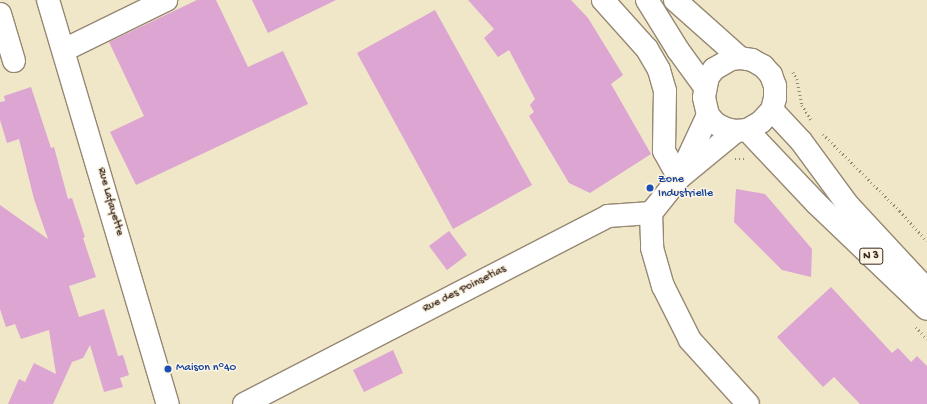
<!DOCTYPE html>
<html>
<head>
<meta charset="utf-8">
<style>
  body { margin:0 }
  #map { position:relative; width:927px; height:404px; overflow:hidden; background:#f0e6c8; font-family:"Gochi Hand",sans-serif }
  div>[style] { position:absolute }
  .building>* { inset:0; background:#dca5d2 }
  .path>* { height:2.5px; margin-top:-1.25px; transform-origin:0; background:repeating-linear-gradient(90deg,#968873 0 1px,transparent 0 4px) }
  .roads { filter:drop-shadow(1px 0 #968873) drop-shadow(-1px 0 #968873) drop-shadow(0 1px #968873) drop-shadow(0 -1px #968873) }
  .minor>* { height:22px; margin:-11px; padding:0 11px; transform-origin:11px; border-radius:11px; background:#fff }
  .major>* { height:22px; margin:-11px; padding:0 11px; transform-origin:11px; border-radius:11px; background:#fff }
  .dots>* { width:11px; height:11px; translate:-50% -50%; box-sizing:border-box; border:2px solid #fcf5e5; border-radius:50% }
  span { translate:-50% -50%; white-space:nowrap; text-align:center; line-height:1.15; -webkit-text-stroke:3px #fcf5e5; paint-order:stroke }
  .shield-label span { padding:1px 3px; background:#fcf5e5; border:1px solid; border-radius:3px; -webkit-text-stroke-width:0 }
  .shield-label { font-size:11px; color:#3b2a1e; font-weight:700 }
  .transit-label { font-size:12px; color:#164399 }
  .left { translate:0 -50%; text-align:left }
  .street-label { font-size:12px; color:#3b2a1e }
</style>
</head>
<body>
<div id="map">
  <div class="building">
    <div style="clip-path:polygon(197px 0,216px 0,248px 67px,283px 51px,308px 104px,136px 185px,110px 132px,144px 116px,109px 42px)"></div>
    <div style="clip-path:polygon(252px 0,336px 0,268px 33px)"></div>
    <div style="clip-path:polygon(468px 0,571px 0,588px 18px,623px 75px,611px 84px,651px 154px,590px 193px,569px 183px,529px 116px,534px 112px,530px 105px,535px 99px,509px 50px,498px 57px,484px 38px,494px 29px)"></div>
    <div style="clip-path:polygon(435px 10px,532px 185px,453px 229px,357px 53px)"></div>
    <div style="clip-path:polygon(31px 87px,51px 148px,54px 147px,68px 199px,72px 198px,85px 237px,83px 238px,96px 277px,69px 286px,79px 317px,104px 309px,118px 356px,123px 355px,129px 375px,120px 378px,123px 387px,104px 392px,90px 345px,83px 358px,72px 362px,53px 404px,8px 404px,19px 379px,25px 382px,34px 363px,56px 374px,49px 330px,21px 339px,15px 324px,6px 327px,0 309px,0 205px,48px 239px,34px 199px,19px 139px,7px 143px,0 120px,0 102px,5px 101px,4px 96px)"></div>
    <div style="clip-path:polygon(736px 189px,765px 194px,812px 249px,811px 277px,782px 270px,734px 222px)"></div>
    <div style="clip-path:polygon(449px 231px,467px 255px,447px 270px,429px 246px)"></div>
    <div style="clip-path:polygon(831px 287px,892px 353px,898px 348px,911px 362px,917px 356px,927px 366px,927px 404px,860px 404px,834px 377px,823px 387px,777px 337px)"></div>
    <div style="clip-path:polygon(393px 350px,403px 373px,364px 392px,353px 370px)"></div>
  </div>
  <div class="path">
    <div style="left:793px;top:72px;width:8px;rotate:60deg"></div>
    <div style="left:797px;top:79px;width:26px;rotate:79deg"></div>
    <div style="left:802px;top:105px;width:19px;rotate:58deg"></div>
    <div style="left:823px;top:134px;width:109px;rotate:45deg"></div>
    <div style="left:900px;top:211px;width:40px;rotate:48deg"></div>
    <div style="left:735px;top:159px;width:11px"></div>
    <div style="left:916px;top:327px;width:16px;rotate:47deg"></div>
  </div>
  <div class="roads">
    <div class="minor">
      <div style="left:48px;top:0;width:421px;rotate:73.5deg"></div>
      <div style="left:603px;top:0;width:66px;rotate:48.1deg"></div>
      <div style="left:647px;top:49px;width:24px;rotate:60deg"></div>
      <div style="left:659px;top:70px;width:22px;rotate:74deg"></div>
      <div style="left:665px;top:91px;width:60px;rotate:91deg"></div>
      <div style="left:664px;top:151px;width:31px;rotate:61deg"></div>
      <div style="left:0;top:14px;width:49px;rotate:73.4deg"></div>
      <div style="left:64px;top:50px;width:114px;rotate:-26.1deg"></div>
      <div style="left:681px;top:173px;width:64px;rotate:-65deg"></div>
      <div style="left:651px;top:213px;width:35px;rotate:88deg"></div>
      <div style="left:652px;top:248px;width:40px;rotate:74deg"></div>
      <div style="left:663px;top:286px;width:60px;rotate:63.4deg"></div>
      <div style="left:690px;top:340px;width:86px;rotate:47.8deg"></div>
      <div style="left:244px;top:404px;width:410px;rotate:-27.3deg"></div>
      <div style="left:608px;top:216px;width:43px;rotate:-4deg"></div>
      <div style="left:651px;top:213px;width:45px;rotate:-51.3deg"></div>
      <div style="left:679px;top:178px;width:74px;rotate:-39.5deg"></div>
    </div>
    <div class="major">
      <div style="left:647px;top:0;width:59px;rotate:58.2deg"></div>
      <div style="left:678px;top:50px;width:46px;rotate:53.9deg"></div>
      <div style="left:675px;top:0;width:87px;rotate:41.7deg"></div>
      <div style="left:740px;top:58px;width:12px;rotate:9deg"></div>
      <div style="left:752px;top:60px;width:13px;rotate:29deg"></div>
      <div style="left:763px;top:66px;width:12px;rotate:48deg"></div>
      <div style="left:771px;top:75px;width:12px;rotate:70deg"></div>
      <div style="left:775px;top:86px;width:12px;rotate:90deg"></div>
      <div style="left:775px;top:98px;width:12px;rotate:104deg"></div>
      <div style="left:772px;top:110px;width:16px;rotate:133deg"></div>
      <div style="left:761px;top:122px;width:16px;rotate:150deg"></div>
      <div style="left:747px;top:130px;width:11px;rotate:175deg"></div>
      <div style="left:736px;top:131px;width:10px;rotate:-169deg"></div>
      <div style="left:726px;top:129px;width:11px;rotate:-153deg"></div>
      <div style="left:716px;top:124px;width:12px;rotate:-132deg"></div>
      <div style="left:708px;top:115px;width:18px;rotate:-103deg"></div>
      <div style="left:704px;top:97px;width:20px;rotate:-79deg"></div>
      <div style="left:708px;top:77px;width:10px;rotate:-53deg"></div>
      <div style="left:714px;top:69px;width:20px;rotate:-30deg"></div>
      <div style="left:731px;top:59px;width:9px;rotate:-6deg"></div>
      <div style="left:772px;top:110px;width:42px;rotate:46.9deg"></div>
      <div style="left:801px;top:141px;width:79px;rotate:53.7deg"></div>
      <div style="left:848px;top:205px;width:116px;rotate:47.1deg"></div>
      <div style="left:747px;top:130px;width:100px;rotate:46.6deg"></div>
      <div style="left:816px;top:203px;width:153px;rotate:43.7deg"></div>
    </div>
  </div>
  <div class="dots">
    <div style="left:650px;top:188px;background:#1a4fb4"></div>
    <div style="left:168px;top:369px;background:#1a4fb4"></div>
  </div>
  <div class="shield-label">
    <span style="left:871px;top:256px">N 3</span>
  </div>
  <div class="transit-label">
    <span class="left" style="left:658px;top:188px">Zone<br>Industrielle</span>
    <span class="left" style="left:176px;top:369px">Maison n°40</span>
  </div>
  <div class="street-label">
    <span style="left:109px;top:202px;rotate:74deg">Rue Lafayette</span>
    <span style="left:465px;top:290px;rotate:-27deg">Rue des Poinsetias</span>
  </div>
</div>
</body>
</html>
